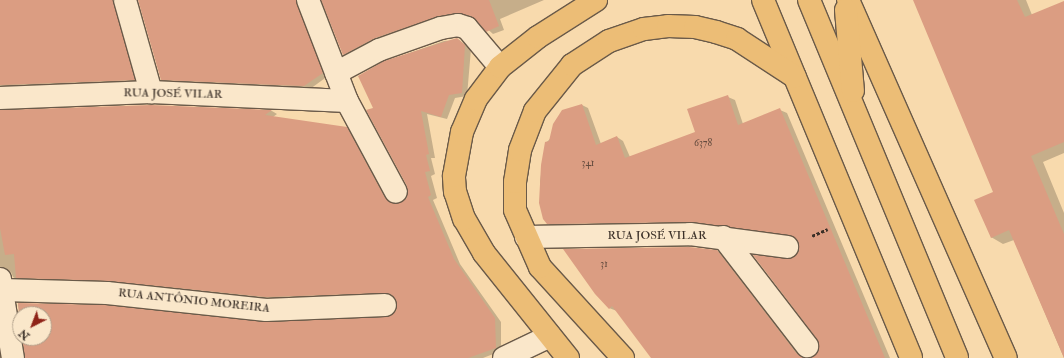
<!DOCTYPE html>
<html>
<head>
<meta charset="utf-8">
<style>
  body { margin:0 }
  #map { position:relative; width:1064px; height:358px; overflow:hidden; background:#f8daad; font-family:"IM FELL Double Pica",serif }
  div>[style] { position:absolute }
  .shadow>* { inset:0; background:#0003 }
  .building>* { inset:0; background:#db9d82 }
  .path>* { height:2.5px; margin-top:-1.25px; transform-origin:0; background:repeating-linear-gradient(90deg,#3b3028 0 3px,transparent 0 5px) }
  .roads { filter:drop-shadow(1px 0 #6a5a49) drop-shadow(-1px 0 #6a5a49) drop-shadow(0 1px #6a5a49) drop-shadow(0 -1px #6a5a49) }
  .minor>* { height:22px; margin:-11px; padding:0 11px; transform-origin:11px; border-radius:11px; background:#fae7ca }
  .major>* { height:22px; margin:-11px; padding:0 11px; transform-origin:11px; border-radius:11px; background:#ecbd76 }
  span { translate:-50% -50%; white-space:nowrap; text-align:center; line-height:1.15; -webkit-text-stroke:3px #fae7ca; paint-order:stroke }
  .number-label { font-size:10px; color:#634b3e }
  .number-label span { -webkit-text-stroke-width:0 }
  .street-label { font-size:12px; color:#3b3028 }
  .north { position:absolute; left:12px; top:306px; width:40px; height:40px; box-sizing:border-box; background:#fae7ca; border:1px solid #ae9e89; border-radius:50%; rotate:222deg; font-size:11px; font-weight:700; line-height:16px; text-align:center; color:#3b3028 }
  .north::after { content:''; display:block; margin:auto; width:14px; height:18px; background:#8f2418; clip-path:polygon(50% 0,100% 100%,50% 72%,0 100%) }
</style>
</head>
<body>
<div id="map">
  <div class="shadow">
    <div style="clip-path:polygon(0 0,120px 0,140px 83px,0 92px)"></div>
    <div style="clip-path:polygon(139px 0,303px 0,328px 76px,310px 89px,168px 83px,161px 79px)"></div>
    <div style="clip-path:polygon(322px 0,544px 0,500px 19px,504px 30px,493px 34px,475px 18px,463px 16px,350px 58px,344px 55px)"></div>
    <div style="clip-path:polygon(914px 0,1026px 0,1032px 15px,1064px 2px,1064px 153px,1043px 162px,1064px 213px,1064px 358px,1014px 240px,1003px 244px,991px 237px,994px 192px)"></div>
    <div style="clip-path:polygon(459px 40px,471px 49px,467px 96px,455px 98px,447px 119px,427px 114px,435px 158px,431px 158px,435px 174px,431px 176px,437px 198px,433px 200px,460px 264px,501px 322px,501px 351px,483px 358px,26px 358px,23px 338px,44px 338px,44px 314px,20px 314px,20px 317px,18px 304px,106px 306px,266px 323px,386px 318px,397px 312px,397px 298px,391px 295px,273px 300px,20px 281px,13px 277px,11px 272px,5px 269px,0 272px,0 111px,151px 106px,272px 111px,277px 114px,273px 117px,346px 128px,353px 131px,391px 203px,396px 206px,408px 199px,408px 186px,375px 109px,384px 62px,444px 41px)"></div>
    <div style="clip-path:polygon(728px 97px,735px 100px,743px 124px,780px 110px,787px 113px,890px 358px,811px 358px,819px 352px,818px 338px,793px 259px,800px 249px,797px 240px,697px 225px,554px 227px,547px 223px,540px 203px,540px 181px,546px 143px,582px 105px,588px 108px,601px 144px,617px 137px,623px 141px,630px 157px,696px 133px)"></div>
    <div style="clip-path:polygon(717px 251px,724px 255px,805px 358px,656px 358px,617px 311px,609px 308px,596px 293px)"></div>
    <div style="clip-path:polygon(0 325px,5px 358px,0 358px)"></div>
  </div>
  <div class="building">
    <div style="clip-path:polygon(0 0,113px 0,135px 80px,0 85px)"></div>
    <div style="clip-path:polygon(138px 0,296px 0,323px 73px,304px 86px,161px 80px)"></div>
    <div style="clip-path:polygon(321px 0,489px 0,499px 26px,486px 32px,471px 16px,456px 13px,439px 16px,375px 38px,343px 55px)"></div>
    <div style="clip-path:polygon(913px 0,1017px 0,1025px 17px,1064px 1px,1064px 142px,1031px 156px,1064px 234px,1064px 358px,1009px 230px,991px 238px,974px 200px,993px 192px)"></div>
    <div style="clip-path:polygon(457px 38px,465px 45px,462px 93px,449px 95px,441px 117px,421px 111px,429px 154px,426px 155px,430px 171px,425px 172px,431px 195px,428px 197px,454px 259px,495px 318px,496px 348px,468px 358px,25px 358px,22px 338px,44px 338px,44px 314px,20px 314px,20px 323px,18px 303px,106px 305px,266px 322px,386px 317px,396px 311px,397px 304px,391px 294px,384px 293px,266px 297px,108px 281px,16px 278px,14px 254px,5px 255px,0 228px,0 110px,151px 105px,272px 110px,265px 115px,347px 127px,385px 198px,396px 204px,407px 198px,407px 186px,366px 110px,373px 108px,358px 76px,384px 61px)"></div>
    <div style="clip-path:polygon(728px 95px,738px 125px,780px 108px,885px 358px,810px 358px,819px 350px,817px 339px,753px 255px,792px 258px,799px 249px,799px 243px,789px 235px,692px 222px,547px 224px,543px 219px,539px 203px,541px 165px,545px 142px,549px 141px,553px 124px,562px 110px,582px 104px,596px 145px,617px 136px,625px 158px,695px 132px,687px 109px)"></div>
    <div style="clip-path:polygon(689px 247px,717px 250px,797px 354px,805px 358px,651px 358px,612px 306px,609px 309px,595px 294px,563px 249px)"></div>
  </div>
  <div class="path">
    <div style="left:812px;top:236px;width:17px;rotate:-24deg"></div>
  </div>
  <div class="roads">
    <div class="minor">
      <div style="left:125px;top:0;width:96px;rotate:74.2deg"></div>
      <div style="left:308px;top:0;width:108px;rotate:68.9deg"></div>
      <div style="left:347px;top:101px;width:103px;rotate:61.7deg"></div>
      <div style="left:336px;top:73px;width:49px;rotate:-28.1deg"></div>
      <div style="left:379px;top:50px;width:66px;rotate:-19.5deg"></div>
      <div style="left:441px;top:28px;width:17px;rotate:-10deg"></div>
      <div style="left:458px;top:25px;width:9px;rotate:18deg"></div>
      <div style="left:467px;top:28px;width:51px;rotate:49.8deg"></div>
      <div style="left:0;top:98px;width:151px;rotate:-2.3deg"></div>
      <div style="left:151px;top:92px;width:196px;rotate:2.6deg"></div>
      <div style="left:526px;top:237px;width:164px;rotate:-1deg"></div>
      <div style="left:690px;top:234px;width:98px;rotate:7.6deg"></div>
      <div style="left:723px;top:237px;width:138px;rotate:52.4deg"></div>
      <div style="left:0;top:279px;width:80px;rotate:80.7deg"></div>
      <div style="left:3px;top:290px;width:104px;rotate:1.7deg"></div>
      <div style="left:107px;top:293px;width:160px;rotate:6.1deg"></div>
      <div style="left:266px;top:310px;width:119px;rotate:-2.4deg"></div>
      <div style="left:504px;top:358px;width:51px;rotate:-25.6deg"></div>
    </div>
    <div class="major">
      <div style="left:763px;top:0;width:387px;rotate:67.5deg"></div>
      <div style="left:809px;top:0;width:387px;rotate:67.5deg"></div>
      <div style="left:848px;top:0;width:391px;rotate:66.2deg"></div>
      <div style="left:846px;top:10px;width:81px;rotate:85.1deg"></div>
      <div style="left:568px;top:358px;width:134px;rotate:-128.7deg"></div>
      <div style="left:484px;top:253px;width:39px;rotate:-120deg"></div>
      <div style="left:464px;top:219px;width:28px;rotate:-108deg"></div>
      <div style="left:455px;top:192px;width:16px;rotate:-94deg"></div>
      <div style="left:454px;top:176px;width:45px;rotate:-79.7deg"></div>
      <div style="left:462px;top:132px;width:36px;rotate:-67deg"></div>
      <div style="left:476px;top:99px;width:40px;rotate:-53deg"></div>
      <div style="left:500px;top:67px;width:48px;rotate:-38.3deg"></div>
      <div style="left:538px;top:37px;width:69px;rotate:-32.5deg"></div>
      <div style="left:623px;top:358px;width:123px;rotate:-132.4deg"></div>
      <div style="left:540px;top:267px;width:62px;rotate:-113.7deg"></div>
      <div style="left:515px;top:210px;width:28px;rotate:-90deg"></div>
      <div style="left:515px;top:182px;width:32px;rotate:-81deg"></div>
      <div style="left:520px;top:150px;width:42px;rotate:-69deg"></div>
      <div style="left:535px;top:111px;width:59px;rotate:-51.2deg"></div>
      <div style="left:572px;top:65px;width:44px;rotate:-33deg"></div>
      <div style="left:609px;top:41px;width:37px;rotate:-19deg"></div>
      <div style="left:644px;top:29px;width:24px;rotate:-7deg"></div>
      <div style="left:668px;top:26px;width:27px;rotate:2deg"></div>
      <div style="left:695px;top:27px;width:22px;rotate:13deg"></div>
      <div style="left:716px;top:32px;width:22px;rotate:18deg"></div>
      <div style="left:737px;top:39px;width:69px;rotate:33.2deg"></div>
    </div>
  </div>
  <div class="number-label">
    <span style="left:703px;top:144px">6378</span>
    <span style="left:588px;top:164px">341</span>
    <span style="left:604px;top:265px">31</span>
  </div>
  <div class="street-label">
    <span style="left:173px;top:94px;rotate:1deg">RUA JOSÉ VILAR</span>
    <span style="left:657px;top:236px">RUA JOSÉ VILAR</span>
    <span style="left:194px;top:301px;rotate:6deg">RUA ANTÔNIO MOREIRA</span>
  </div>
  <div class="north">N</div>
</div>
</body>
</html>
